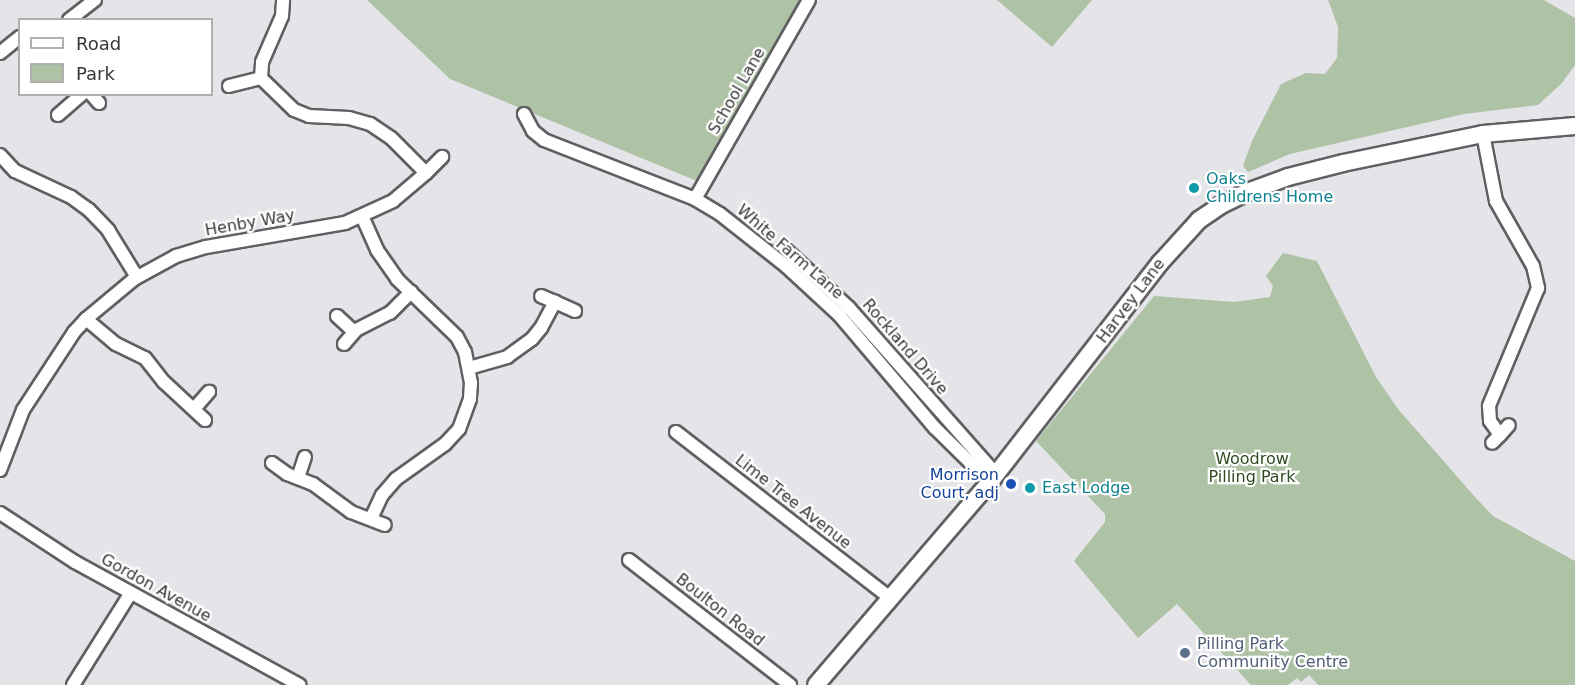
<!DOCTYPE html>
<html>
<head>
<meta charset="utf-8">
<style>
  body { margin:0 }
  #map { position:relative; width:1575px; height:685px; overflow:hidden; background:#e5e4e8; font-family:"DejaVu Sans",sans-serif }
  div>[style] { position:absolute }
  .green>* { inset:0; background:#aec2a5 }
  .roads { filter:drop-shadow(2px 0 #606063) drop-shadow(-2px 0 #606063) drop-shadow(0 2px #606063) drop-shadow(0 -2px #606063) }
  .street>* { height:12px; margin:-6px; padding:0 6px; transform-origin:6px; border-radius:6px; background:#fff }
  .secondary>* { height:16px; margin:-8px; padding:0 8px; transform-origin:8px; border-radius:8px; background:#fff }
  .dots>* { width:16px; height:16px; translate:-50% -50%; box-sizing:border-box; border:3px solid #fff; border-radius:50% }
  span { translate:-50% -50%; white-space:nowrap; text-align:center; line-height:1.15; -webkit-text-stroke:4.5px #fff; paint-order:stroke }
  .street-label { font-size:16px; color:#373739 }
  .culture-label { font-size:16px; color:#0d838f }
  .left { translate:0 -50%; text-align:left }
  .park-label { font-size:16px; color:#2e4b1f }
  .transit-label { font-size:16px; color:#164399 }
  .right { translate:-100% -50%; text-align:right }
  .service-label { font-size:16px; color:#4e5e75 }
  .legend { position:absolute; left:18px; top:18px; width:195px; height:78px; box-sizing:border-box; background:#fff; border:2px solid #afafb0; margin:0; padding:8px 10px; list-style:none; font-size:18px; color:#373739 }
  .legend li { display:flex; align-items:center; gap:12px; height:30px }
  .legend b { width:30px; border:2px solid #afafb0 }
</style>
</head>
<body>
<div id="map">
  <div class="green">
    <div style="clip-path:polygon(367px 0,802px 0,697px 181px,450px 79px)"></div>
    <div style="clip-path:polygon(997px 0,1092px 0,1052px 47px)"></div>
    <div style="clip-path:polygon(1328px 0,1544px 0,1575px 18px,1575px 65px,1562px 83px,1538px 105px,1464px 114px,1290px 154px,1248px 172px,1243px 166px,1252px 141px,1281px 84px,1306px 73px,1325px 74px,1337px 58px,1338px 27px)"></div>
    <div style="clip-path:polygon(1283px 253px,1317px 261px,1376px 377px,1398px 409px,1475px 497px,1493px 516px,1575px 561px,1575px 685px,1318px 685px,1309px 675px,1301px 682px,1297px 678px,1288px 685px,1251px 685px,1177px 604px,1138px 638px,1074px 561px,1105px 522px,1105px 514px,1036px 441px,1154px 296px,1235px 302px,1270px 297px,1273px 286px,1266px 276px)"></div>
  </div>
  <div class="roads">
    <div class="street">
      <div style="left:69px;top:20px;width:33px;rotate:-38deg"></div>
      <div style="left:0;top:53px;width:26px;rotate:-39deg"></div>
      <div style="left:229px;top:86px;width:33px;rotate:-14deg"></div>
      <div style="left:91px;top:94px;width:12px;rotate:48deg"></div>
      <div style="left:524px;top:114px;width:19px;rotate:62deg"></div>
      <div style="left:533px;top:131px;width:14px;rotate:39deg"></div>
      <div style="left:544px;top:140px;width:162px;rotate:21.3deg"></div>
      <div style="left:695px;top:199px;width:29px;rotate:31deg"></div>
      <div style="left:720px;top:214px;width:84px;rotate:38.2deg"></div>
      <div style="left:786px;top:266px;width:72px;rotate:42.8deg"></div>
      <div style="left:839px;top:315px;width:148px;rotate:49.7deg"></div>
      <div style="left:935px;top:428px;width:77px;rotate:44.5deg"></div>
      <div style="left:58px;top:115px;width:32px;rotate:-41deg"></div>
      <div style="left:1483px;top:134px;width:68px;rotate:79deg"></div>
      <div style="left:1496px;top:201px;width:75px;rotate:60.4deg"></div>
      <div style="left:1533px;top:266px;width:23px;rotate:77deg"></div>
      <div style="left:1538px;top:288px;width:128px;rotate:112.6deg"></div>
      <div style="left:1489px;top:406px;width:15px;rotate:86deg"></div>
      <div style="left:1490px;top:421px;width:17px;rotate:54deg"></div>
      <div style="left:1500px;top:435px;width:11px;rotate:135deg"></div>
      <div style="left:0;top:155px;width:22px;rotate:47deg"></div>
      <div style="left:15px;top:171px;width:62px;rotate:24.9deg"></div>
      <div style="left:71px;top:197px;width:22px;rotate:36deg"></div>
      <div style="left:89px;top:210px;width:28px;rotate:46deg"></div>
      <div style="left:108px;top:230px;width:55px;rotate:58.3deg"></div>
      <div style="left:426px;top:173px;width:23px;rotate:-45deg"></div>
      <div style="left:695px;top:199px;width:229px;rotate:-60.2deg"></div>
      <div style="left:362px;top:216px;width:37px;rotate:66deg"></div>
      <div style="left:377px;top:250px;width:35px;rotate:55deg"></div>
      <div style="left:397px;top:279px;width:83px;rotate:44deg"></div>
      <div style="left:457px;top:337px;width:17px;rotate:62deg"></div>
      <div style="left:465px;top:352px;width:32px;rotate:79deg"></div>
      <div style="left:471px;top:383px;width:16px;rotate:94deg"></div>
      <div style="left:470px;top:399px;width:32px;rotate:110deg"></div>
      <div style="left:459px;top:429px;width:21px;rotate:133deg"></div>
      <div style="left:445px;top:444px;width:60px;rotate:144.5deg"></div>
      <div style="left:396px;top:479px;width:21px;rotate:131deg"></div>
      <div style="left:382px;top:495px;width:26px;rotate:115deg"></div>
      <div style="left:784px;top:248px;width:88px;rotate:42.7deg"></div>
      <div style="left:849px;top:308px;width:222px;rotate:48.5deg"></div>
      <div style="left:555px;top:302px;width:22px;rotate:24deg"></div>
      <div style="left:337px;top:316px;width:23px;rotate:43deg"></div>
      <div style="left:86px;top:319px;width:39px;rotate:40deg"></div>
      <div style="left:116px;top:344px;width:32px;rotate:26deg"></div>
      <div style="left:145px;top:358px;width:31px;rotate:52deg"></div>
      <div style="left:164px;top:382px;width:56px;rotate:42.8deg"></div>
      <div style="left:344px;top:344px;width:18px;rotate:-49deg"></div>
      <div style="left:356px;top:330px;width:38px;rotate:-27deg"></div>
      <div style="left:390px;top:313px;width:30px;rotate:-45deg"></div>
      <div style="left:469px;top:368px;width:40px;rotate:-16deg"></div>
      <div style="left:507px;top:357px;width:31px;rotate:-36deg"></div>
      <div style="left:532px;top:339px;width:14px;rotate:-51deg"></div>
      <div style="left:541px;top:328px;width:30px;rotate:-62deg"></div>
      <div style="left:555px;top:302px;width:15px;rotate:-157deg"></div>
      <div style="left:194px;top:409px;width:23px;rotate:-49deg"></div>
      <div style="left:676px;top:432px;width:271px;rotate:37.8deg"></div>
      <div style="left:1500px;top:435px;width:13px;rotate:-48deg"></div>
      <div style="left:272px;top:463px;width:19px;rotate:36deg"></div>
      <div style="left:287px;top:474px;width:28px;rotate:21deg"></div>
      <div style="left:313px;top:484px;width:47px;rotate:36.4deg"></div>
      <div style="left:351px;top:512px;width:36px;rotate:21deg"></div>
      <div style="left:0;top:470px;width:64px;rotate:-69deg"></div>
      <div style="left:23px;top:410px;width:93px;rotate:-56.8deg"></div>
      <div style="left:74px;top:332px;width:18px;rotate:-47deg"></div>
      <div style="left:86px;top:319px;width:62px;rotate:-39.8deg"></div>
      <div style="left:134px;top:279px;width:48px;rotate:-28.7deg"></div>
      <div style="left:176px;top:256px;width:31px;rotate:-17deg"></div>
      <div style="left:206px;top:247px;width:141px;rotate:-9.8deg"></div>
      <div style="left:345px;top:223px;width:53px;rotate:-24.6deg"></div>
      <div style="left:393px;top:201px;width:43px;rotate:-40.3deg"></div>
      <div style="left:426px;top:173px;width:49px;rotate:-135deg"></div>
      <div style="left:391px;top:138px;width:25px;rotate:-146deg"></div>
      <div style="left:370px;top:124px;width:22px;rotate:-164deg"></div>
      <div style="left:349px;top:118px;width:40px;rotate:-177.1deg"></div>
      <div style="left:309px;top:116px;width:16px;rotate:-158deg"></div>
      <div style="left:294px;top:110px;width:46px;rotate:-135.9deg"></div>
      <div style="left:261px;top:78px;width:16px;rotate:-86deg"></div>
      <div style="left:262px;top:62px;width:50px;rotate:-66.5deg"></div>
      <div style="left:282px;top:16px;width:16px;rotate:-86deg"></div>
      <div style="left:298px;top:478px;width:22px;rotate:-72deg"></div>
      <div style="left:0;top:513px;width:90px;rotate:33.2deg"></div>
      <div style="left:75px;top:562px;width:256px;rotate:28.7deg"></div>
      <div style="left:629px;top:560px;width:204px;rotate:37.8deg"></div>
      <div style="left:73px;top:685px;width:107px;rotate:-57.9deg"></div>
    </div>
    <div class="secondary">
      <div style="left:816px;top:685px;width:267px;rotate:-49.4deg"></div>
      <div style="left:990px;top:482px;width:277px;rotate:-52.2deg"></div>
      <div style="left:1160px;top:263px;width:58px;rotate:-47.8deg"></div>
      <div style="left:1199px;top:220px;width:27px;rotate:-34deg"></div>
      <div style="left:1221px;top:205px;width:32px;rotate:-26deg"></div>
      <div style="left:1250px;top:191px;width:40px;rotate:-20.2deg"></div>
      <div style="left:1288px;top:177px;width:57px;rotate:-14.3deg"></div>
      <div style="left:1343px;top:163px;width:143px;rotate:-11.7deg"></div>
      <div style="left:1483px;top:134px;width:92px;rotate:-5deg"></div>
    </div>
  </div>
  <div class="dots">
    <div style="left:1194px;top:188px;background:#0f9aa8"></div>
    <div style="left:1011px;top:484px;background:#1a4fb4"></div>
    <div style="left:1030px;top:488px;background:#0f9aa8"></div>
    <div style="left:1185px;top:653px;background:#5c6f8a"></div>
  </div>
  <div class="street-label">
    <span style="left:737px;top:91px;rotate:-60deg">School Lane</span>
    <span style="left:250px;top:223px;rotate:-10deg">Henby Way</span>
    <span style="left:790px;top:252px;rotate:41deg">White Farm Lane</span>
    <span style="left:1131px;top:301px;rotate:-53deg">Harvey Lane</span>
    <span style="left:905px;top:347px;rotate:49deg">Rockland Drive</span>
    <span style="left:793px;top:502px;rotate:38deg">Lime Tree Avenue</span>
    <span style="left:156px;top:588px;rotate:29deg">Gordon Avenue</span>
    <span style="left:720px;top:610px;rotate:38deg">Boulton Road</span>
  </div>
  <div class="culture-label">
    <span class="left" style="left:1206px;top:188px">Oaks<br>Childrens Home</span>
    <span class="left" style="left:1042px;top:488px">East Lodge</span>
  </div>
  <div class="park-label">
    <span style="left:1252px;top:468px">Woodrow<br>Pilling Park</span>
  </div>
  <div class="transit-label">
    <span class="right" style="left:999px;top:484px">Morrison<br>Court, adj</span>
  </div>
  <div class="service-label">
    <span class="left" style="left:1197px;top:653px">Pilling Park<br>Community Centre</span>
  </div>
  <ul class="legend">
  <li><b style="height:8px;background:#fff"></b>Road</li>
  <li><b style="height:16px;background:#aec2a5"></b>Park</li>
  </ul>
</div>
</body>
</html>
